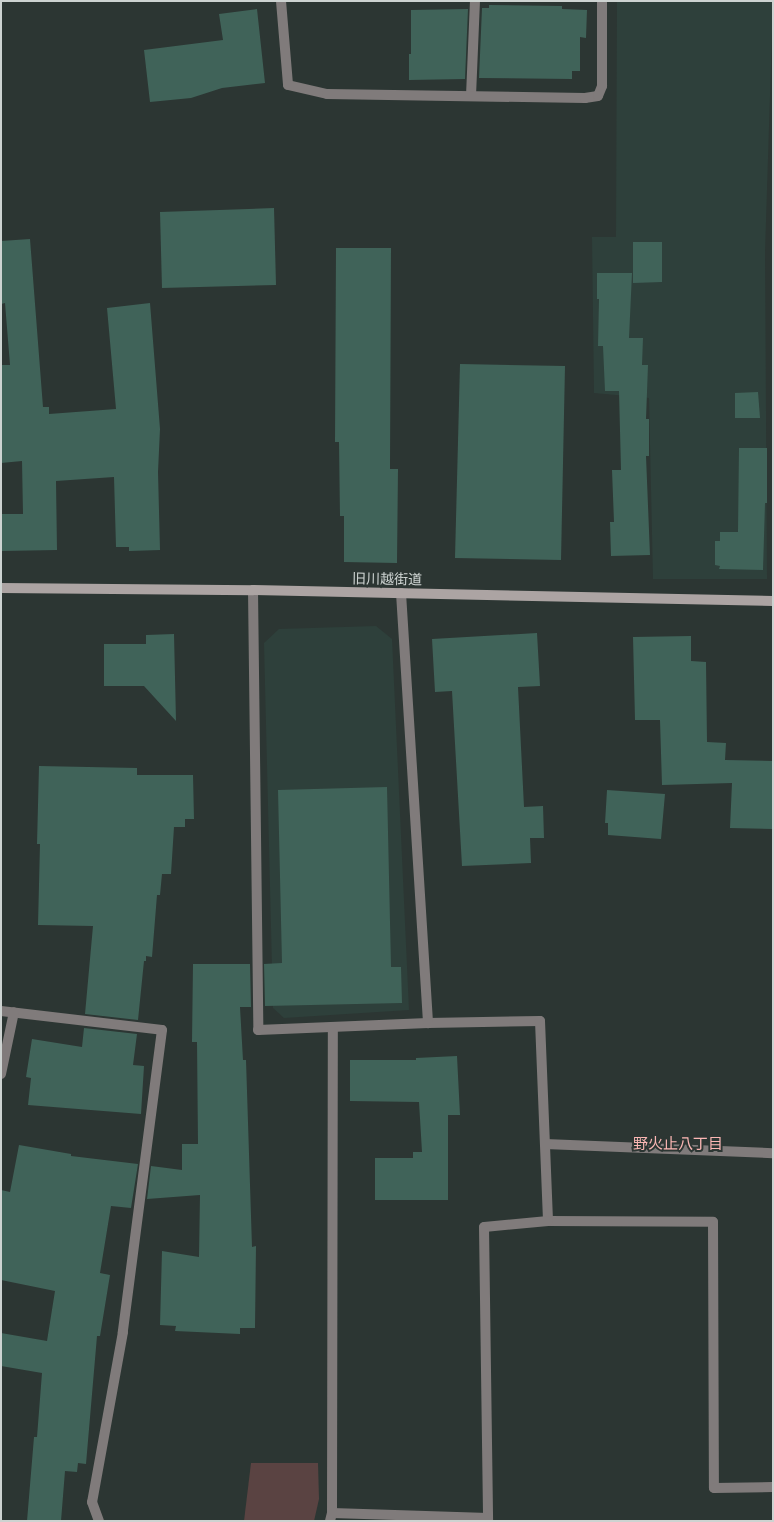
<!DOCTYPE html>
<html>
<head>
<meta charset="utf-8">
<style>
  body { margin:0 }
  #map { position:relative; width:774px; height:1522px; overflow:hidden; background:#2c3633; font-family:Lora,"Noto Sans JP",serif }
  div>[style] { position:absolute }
  .built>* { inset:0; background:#2e403b }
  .green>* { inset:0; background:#5a4342 }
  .building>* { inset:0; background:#406359 }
  .lane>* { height:10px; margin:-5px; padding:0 5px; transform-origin:5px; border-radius:5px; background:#807b7b }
  .street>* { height:10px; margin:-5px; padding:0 5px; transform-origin:5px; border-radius:5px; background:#807b7b }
  .secondary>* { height:10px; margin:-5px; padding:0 5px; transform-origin:5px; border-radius:5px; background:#aca4a3 }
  span { translate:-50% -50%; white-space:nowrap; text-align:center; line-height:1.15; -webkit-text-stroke:4px #2c3633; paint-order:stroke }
  .street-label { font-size:14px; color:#cdd3d1 }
  .neighbourhood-label { font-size:15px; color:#fbb7b4 }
  .frame { position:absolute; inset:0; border:2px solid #cdd3d1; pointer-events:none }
</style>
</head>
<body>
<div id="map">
  <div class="built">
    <div style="clip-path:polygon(617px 1px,773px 1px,765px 252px,767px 579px,653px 579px,649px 398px,594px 393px,592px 237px,616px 237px)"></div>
    <div style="clip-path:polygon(376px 626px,392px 639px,409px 1010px,284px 1018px,273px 1008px,264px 643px,279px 629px)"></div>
  </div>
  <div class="green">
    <div style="clip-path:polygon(251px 1463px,318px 1463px,319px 1499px,314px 1521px,244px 1521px)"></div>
  </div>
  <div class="building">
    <div style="clip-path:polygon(489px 5px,562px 6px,562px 9px,587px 10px,586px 38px,580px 37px,580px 71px,572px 71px,572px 79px,479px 78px,482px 8px,489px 8px)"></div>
    <div style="clip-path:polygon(257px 9px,265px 83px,222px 88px,191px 98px,150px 102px,144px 50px,223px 40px,219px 14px)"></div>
    <div style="clip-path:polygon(468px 9px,465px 79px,409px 80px,409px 54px,411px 54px,411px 10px)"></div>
    <div style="clip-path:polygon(274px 208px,276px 285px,162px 288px,160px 212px)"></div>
    <div style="clip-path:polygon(30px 239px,43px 407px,49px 407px,49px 414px,116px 409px,107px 308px,150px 303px,160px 429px,158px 472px,160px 550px,129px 551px,129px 547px,116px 547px,114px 477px,56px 481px,57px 550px,1px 551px,1px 514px,23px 514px,22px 461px,1px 463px,1px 365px,10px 365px,5px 303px,1px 304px,1px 241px)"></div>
    <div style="clip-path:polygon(633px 242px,662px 242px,662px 282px,633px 283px)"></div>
    <div style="clip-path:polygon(336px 248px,391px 248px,390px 469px,398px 469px,397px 563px,344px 562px,344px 516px,340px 516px,339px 442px,335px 442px)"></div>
    <div style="clip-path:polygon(597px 273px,632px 273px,629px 338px,643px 338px,642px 365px,648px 365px,646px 419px,649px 419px,649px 456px,646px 456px,650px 555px,611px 556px,610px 522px,614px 522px,612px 470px,621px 470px,619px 391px,605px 391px,603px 346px,598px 346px,599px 299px,597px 299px)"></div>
    <div style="clip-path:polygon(460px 364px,565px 366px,561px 560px,455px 558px)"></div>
    <div style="clip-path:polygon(758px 392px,760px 418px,735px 418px,735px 393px)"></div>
    <div style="clip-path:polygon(739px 448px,767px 448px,767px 503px,765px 503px,763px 570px,719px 569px,720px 566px,715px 565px,715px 541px,720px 541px,720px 532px,738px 532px)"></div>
    <div style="clip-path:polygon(537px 633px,540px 686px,518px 687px,524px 807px,543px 806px,544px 838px,530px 838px,531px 863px,462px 866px,452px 691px,435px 692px,432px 639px)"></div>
    <div style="clip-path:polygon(174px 634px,176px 721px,144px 686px,104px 686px,104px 644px,146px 644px,146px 635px)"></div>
    <div style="clip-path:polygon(691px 636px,691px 661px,706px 662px,707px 742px,726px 743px,725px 760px,773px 761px,773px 829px,730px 828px,732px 783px,662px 785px,660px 720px,635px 720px,633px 637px)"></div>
    <div style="clip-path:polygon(39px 766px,137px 768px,137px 775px,193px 775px,194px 819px,185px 819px,185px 827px,174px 827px,171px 874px,162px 874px,160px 895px,157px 895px,152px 957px,146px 956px,146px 961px,144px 961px,138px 1020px,85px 1014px,93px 926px,38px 925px,40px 844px,37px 844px)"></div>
    <div style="clip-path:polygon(387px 787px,391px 967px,401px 967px,402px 1003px,265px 1006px,264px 964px,282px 963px,278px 790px)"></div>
    <div style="clip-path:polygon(607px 790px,665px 794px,661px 839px,608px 835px,608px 823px,605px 823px)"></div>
    <div style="clip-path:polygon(193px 964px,250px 964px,251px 1007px,240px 1007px,243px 1060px,246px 1060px,252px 1247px,256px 1246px,255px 1328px,240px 1328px,240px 1334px,175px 1331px,176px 1326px,160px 1325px,162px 1251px,199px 1257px,200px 1195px,147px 1199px,151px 1166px,182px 1170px,182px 1144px,198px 1144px,197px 1042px,192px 1042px)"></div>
    <div style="clip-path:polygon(84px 1028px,137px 1034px,133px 1065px,144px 1066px,141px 1114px,28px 1105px,31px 1078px,26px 1077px,32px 1039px,82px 1047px)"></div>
    <div style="clip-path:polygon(457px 1056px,460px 1115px,448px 1115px,448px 1200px,375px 1200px,375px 1158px,413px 1158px,413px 1152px,422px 1152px,419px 1102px,350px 1101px,350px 1060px,416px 1060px,416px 1058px)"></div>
    <div style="clip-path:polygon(19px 1145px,71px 1154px,71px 1156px,138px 1164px,131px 1208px,111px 1206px,100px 1273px,110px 1275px,100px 1336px,97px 1336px,86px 1464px,78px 1463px,77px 1472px,65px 1471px,61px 1521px,27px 1521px,34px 1437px,37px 1437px,42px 1373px,1px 1366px,1px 1333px,47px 1341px,55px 1291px,1px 1280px,1px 1190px,10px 1192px)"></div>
  </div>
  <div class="lane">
    <div style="left:471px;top:96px;width:95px;rotate:-87.6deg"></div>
    <div style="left:545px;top:1144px;width:228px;rotate:2.3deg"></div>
    <div style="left:548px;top:1221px;width:165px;rotate:0.3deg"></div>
    <div style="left:713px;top:1222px;width:266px;rotate:89.8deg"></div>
    <div style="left:714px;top:1488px;width:59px;rotate:-1deg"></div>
  </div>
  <div class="street">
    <div style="left:281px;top:1px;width:84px;rotate:85.2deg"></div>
    <div style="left:288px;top:85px;width:40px;rotate:13deg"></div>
    <div style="left:327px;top:94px;width:258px;rotate:0.9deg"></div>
    <div style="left:585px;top:98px;width:13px;rotate:-9deg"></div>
    <div style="left:598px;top:96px;width:11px;rotate:-68deg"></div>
    <div style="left:602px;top:86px;width:85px;rotate:-90deg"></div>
    <div style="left:253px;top:590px;width:440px;rotate:89.3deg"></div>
    <div style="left:258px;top:1030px;width:170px;rotate:-2.4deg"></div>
    <div style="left:428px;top:1023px;width:112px;rotate:-1deg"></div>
    <div style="left:540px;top:1021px;width:200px;rotate:87.7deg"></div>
    <div style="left:548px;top:1221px;width:64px;rotate:174.6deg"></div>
    <div style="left:484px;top:1227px;width:294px;rotate:89.2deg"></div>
    <div style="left:401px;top:593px;width:431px;rotate:86.4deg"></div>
    <div style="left:1px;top:1011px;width:162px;rotate:6.7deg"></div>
    <div style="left:162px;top:1030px;width:305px;rotate:97.4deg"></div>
    <div style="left:123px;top:1332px;width:173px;rotate:100.3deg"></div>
    <div style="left:92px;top:1502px;width:20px;rotate:70deg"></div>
    <div style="left:1px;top:1074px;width:63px;rotate:-78.2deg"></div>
    <div style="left:332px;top:1513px;width:156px;rotate:1.8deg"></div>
    <div style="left:330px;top:1521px;width:8px;rotate:-76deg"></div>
    <div style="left:332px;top:1513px;width:486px;rotate:-89.9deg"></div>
  </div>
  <div class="secondary">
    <div style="left:1px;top:588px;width:252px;rotate:0.5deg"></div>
    <div style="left:253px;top:590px;width:520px;rotate:1.21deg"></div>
  </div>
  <div class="street-label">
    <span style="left:387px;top:579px;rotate:1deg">旧川越街道</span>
  </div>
  <div class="neighbourhood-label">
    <span style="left:678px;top:1144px">野火止八丁目</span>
  </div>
  <div class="frame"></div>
</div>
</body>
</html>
